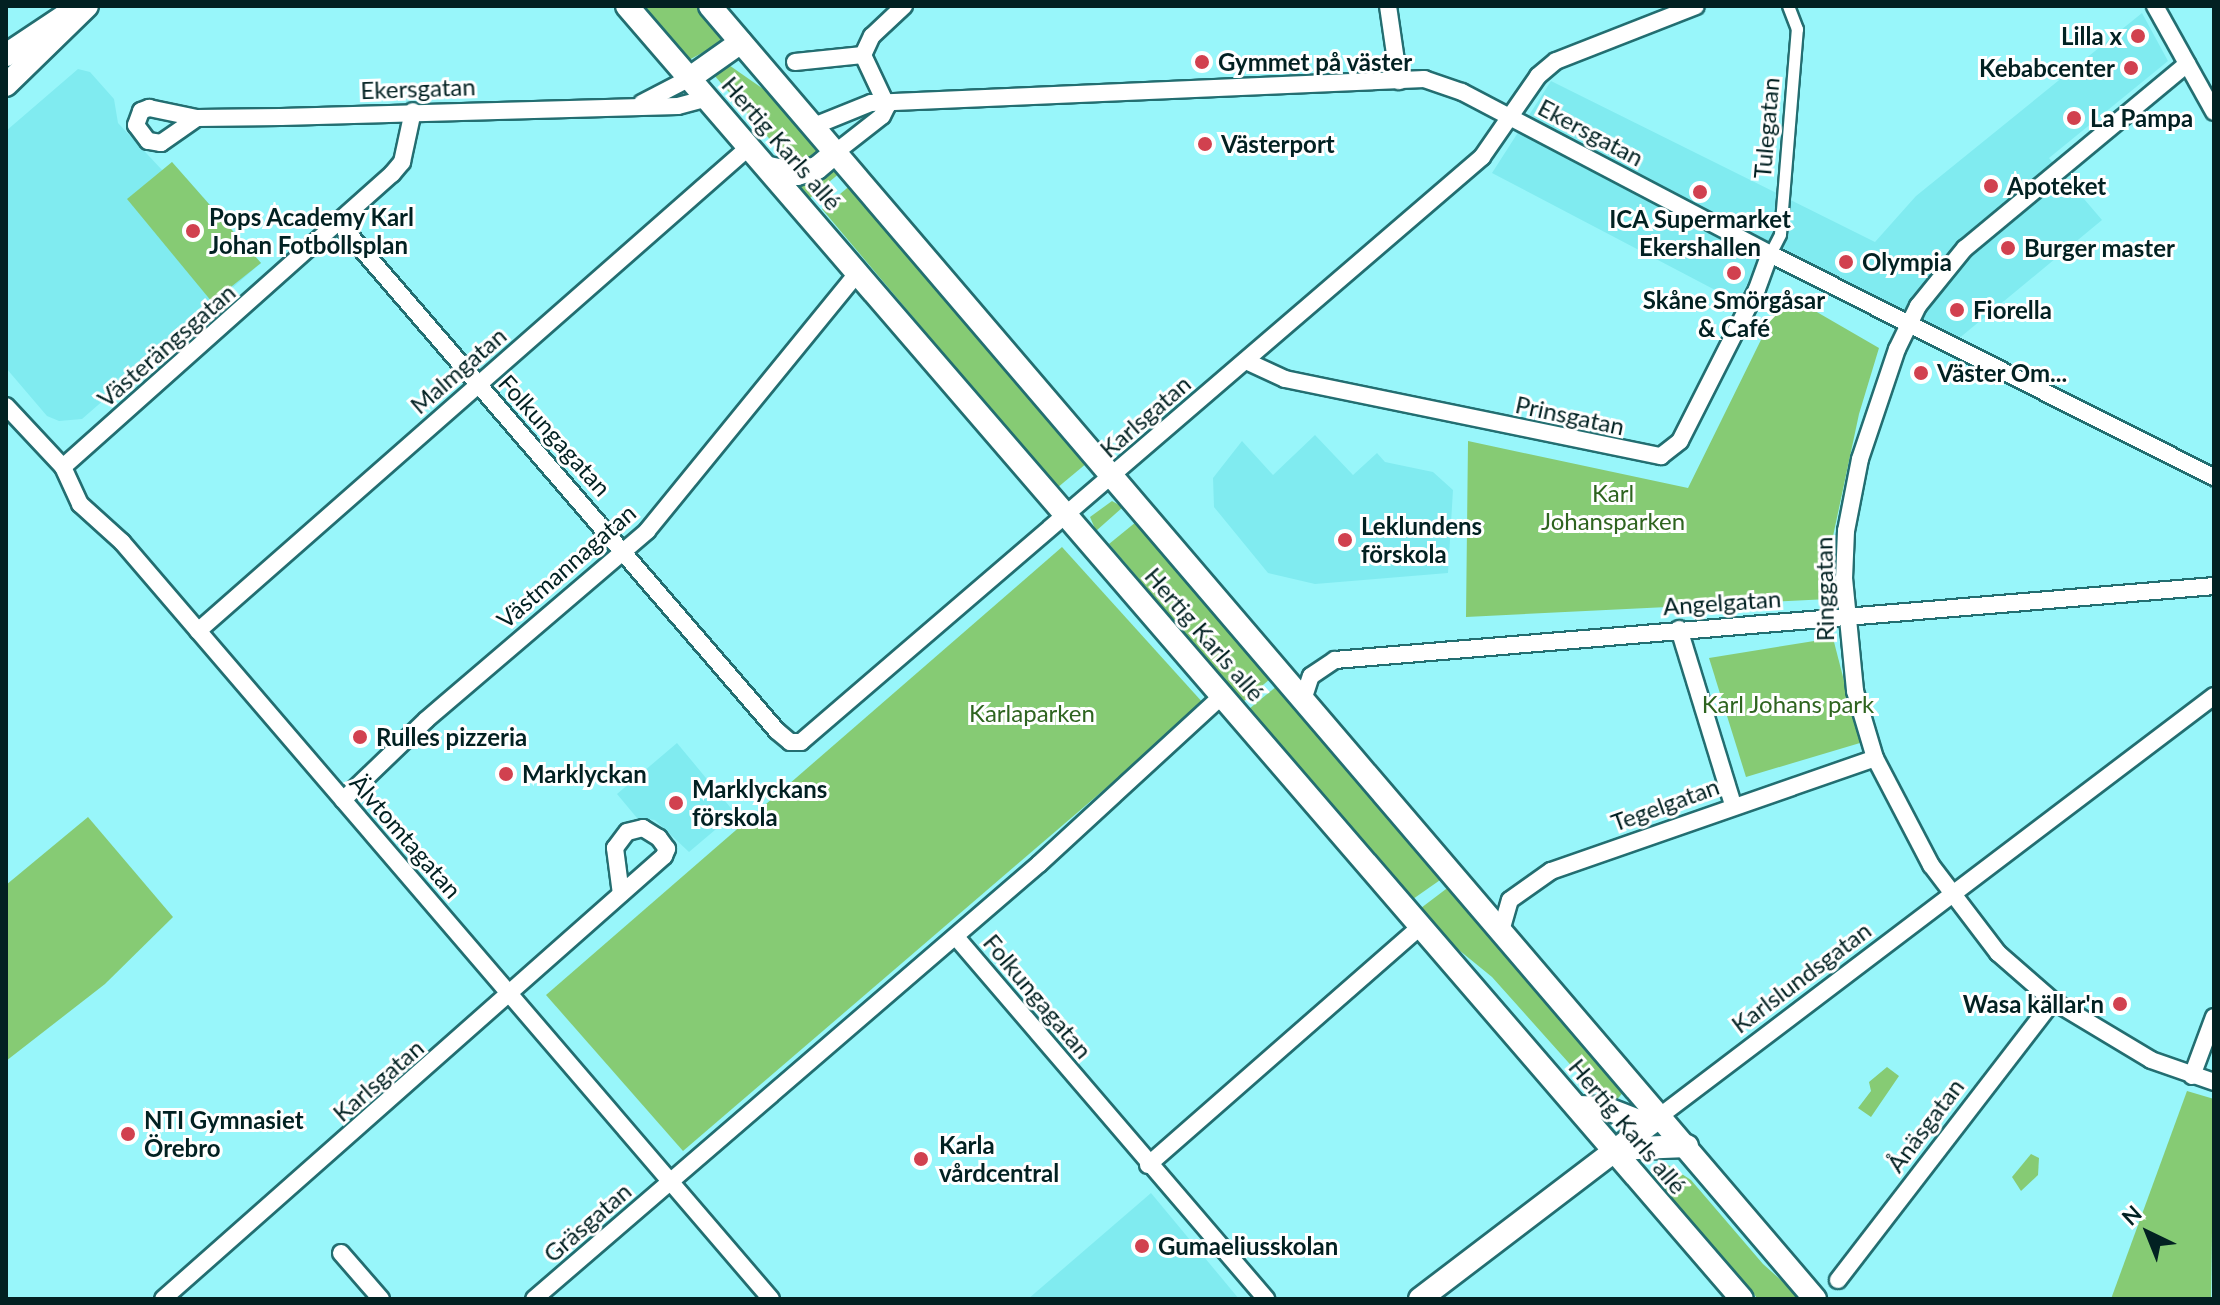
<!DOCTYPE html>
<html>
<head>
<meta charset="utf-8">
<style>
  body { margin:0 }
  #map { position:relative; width:2220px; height:1305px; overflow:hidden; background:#98f6fa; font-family:Lato,sans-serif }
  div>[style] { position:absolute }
  .built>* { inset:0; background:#80ebf0 }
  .green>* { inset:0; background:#86cb74 }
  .roads { filter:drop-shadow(2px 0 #236e71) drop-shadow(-2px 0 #236e71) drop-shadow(0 2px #236e71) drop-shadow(0 -2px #236e71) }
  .pedestrian>* { height:11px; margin:-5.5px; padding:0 5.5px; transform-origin:5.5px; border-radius:5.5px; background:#fff }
  .minor>* { height:16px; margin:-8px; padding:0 8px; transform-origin:8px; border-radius:8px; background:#fff }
  .secondary>* { height:22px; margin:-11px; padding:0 11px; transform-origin:11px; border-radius:11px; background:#fff }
  .dots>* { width:22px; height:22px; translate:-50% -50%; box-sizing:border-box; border:4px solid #fff; border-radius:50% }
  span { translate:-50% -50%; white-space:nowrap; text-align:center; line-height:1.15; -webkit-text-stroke:6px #fff; paint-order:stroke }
  .poi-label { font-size:24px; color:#022122; font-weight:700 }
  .right { translate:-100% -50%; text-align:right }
  .left { translate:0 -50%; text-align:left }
  .street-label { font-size:24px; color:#022122 }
  .park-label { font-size:24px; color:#2e641f }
  .frame { position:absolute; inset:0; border:8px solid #022122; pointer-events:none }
  .north { position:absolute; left:2108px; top:1193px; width:80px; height:80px; -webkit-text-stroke:6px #fff; paint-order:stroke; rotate:317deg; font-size:22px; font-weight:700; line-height:32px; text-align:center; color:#022122 }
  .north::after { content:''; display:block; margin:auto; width:28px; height:36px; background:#022122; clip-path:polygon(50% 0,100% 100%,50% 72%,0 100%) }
</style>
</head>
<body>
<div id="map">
  <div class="built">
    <div style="clip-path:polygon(2142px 13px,2168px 61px,2049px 158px,2102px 220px,1957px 340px,1768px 242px,1738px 302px,1492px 173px,1551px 81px,1875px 242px,1916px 196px)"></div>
    <div style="clip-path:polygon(78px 69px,90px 72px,114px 99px,118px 123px,163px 171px,172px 162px,261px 263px,82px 419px,59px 421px,47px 416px,6px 368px,6px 131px)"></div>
    <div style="clip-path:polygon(1315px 435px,1353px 475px,1377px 453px,1385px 462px,1433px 472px,1453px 490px,1448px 573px,1315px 584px,1268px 573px,1214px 507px,1213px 478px,1242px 441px,1273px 475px)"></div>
    <div style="clip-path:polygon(677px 743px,735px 813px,689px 852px,655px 820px,637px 818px,617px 794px)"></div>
    <div style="clip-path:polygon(1151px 1193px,1239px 1299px,1028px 1299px)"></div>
  </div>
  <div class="green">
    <div style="clip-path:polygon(640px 6px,699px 6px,728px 39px,687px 61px)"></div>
    <div style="clip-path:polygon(726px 63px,772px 95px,818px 146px,816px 154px,800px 163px,787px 159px,714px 75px,714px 69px)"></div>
    <div style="clip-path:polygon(172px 162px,261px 263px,212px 302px,127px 199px)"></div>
    <div style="clip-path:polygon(834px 164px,841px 172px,810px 198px,800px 187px)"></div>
    <div style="clip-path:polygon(852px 184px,1087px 463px,1057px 488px,822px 209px)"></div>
    <div style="clip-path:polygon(1784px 293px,1879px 348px,1859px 414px,1832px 541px,1829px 599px,1466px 617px,1468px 441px,1688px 488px)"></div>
    <div style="clip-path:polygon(1112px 501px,1123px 507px,1096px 531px,1090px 517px)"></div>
    <div style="clip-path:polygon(1136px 522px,1270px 679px,1243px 702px,1109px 544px)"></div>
    <div style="clip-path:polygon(1062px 547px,1204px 704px,683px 1151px,546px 995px)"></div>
    <div style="clip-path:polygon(1833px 638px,1860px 743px,1746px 777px,1709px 658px)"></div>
    <div style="clip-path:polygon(1277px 686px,1443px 878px,1413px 899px,1249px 709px)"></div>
    <div style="clip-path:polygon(88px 817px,173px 917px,105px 984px,6px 1061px,6px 885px)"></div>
    <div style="clip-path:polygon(1450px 886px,1626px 1089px,1614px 1103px,1593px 1090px,1492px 977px,1454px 946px,1421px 908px)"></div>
    <div style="clip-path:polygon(1887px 1067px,1899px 1076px,1871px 1117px,1858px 1108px,1871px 1091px,1869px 1082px)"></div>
    <div style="clip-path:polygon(2187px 1091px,2214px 1099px,2211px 1299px,2111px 1299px)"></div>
    <div style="clip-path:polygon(2031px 1154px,2039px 1158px,2038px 1175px,2021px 1191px,2012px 1177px)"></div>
    <div style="clip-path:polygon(1659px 1159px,1691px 1180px,1763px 1264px,1802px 1299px,1758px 1299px,1654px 1179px)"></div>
  </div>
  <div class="roads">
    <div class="pedestrian">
      <div style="left:1770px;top:254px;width:22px;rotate:-63deg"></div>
      <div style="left:1780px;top:234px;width:206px;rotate:-85.3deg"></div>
      <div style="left:1797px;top:29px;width:25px;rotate:-111deg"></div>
    </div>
    <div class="minor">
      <div style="left:1388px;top:6px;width:76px;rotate:81.7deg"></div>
      <div style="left:2155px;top:6px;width:121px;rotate:60.9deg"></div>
      <div style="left:795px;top:62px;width:68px;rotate:-5.9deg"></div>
      <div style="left:2187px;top:64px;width:288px;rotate:140.3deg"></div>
      <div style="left:1965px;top:248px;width:75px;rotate:129deg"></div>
      <div style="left:1918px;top:306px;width:48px;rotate:116deg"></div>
      <div style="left:1897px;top:349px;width:116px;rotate:108.6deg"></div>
      <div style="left:1860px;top:459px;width:73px;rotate:101deg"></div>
      <div style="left:1846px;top:531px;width:47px;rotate:92.4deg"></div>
      <div style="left:1844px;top:578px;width:114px;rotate:84.4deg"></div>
      <div style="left:1855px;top:691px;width:70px;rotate:73.4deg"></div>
      <div style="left:1875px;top:758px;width:121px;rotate:62.4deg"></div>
      <div style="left:1931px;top:865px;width:111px;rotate:52.7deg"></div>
      <div style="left:1998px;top:953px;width:73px;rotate:41.1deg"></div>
      <div style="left:2053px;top:1001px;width:114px;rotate:31deg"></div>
      <div style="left:2151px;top:1060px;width:67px;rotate:19.2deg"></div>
      <div style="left:642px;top:103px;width:54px;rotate:-27.5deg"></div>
      <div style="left:887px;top:106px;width:56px;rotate:-115.2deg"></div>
      <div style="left:863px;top:55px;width:21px;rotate:-65deg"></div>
      <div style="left:872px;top:36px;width:44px;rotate:-43.2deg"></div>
      <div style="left:197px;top:118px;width:44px;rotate:145.2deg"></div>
      <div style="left:161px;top:143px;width:13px;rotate:-171deg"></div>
      <div style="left:148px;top:141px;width:20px;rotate:-127deg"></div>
      <div style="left:136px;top:125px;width:15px;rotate:-70deg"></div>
      <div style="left:141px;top:111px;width:9px;rotate:-21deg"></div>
      <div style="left:149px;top:108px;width:49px;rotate:11.8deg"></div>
      <div style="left:197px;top:118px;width:84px;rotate:-0.7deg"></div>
      <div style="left:281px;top:117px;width:397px;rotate:-1.6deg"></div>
      <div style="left:678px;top:106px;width:31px;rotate:-15deg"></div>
      <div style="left:814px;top:126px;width:61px;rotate:-22deg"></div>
      <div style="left:871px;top:103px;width:554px;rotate:-2.49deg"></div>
      <div style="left:1424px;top:79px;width:40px;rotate:18.9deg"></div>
      <div style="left:1462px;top:92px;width:348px;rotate:27.7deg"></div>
      <div style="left:1770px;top:254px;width:497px;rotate:26.7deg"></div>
      <div style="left:836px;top:152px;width:58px;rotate:-38deg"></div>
      <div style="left:882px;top:116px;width:11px;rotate:-63deg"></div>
      <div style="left:340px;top:224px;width:669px;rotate:49.24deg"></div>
      <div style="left:777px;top:731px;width:17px;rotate:40deg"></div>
      <div style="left:790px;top:742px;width:11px"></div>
      <div style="left:801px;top:742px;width:898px;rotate:-40.66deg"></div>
      <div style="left:1482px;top:157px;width:98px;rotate:-55.3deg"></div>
      <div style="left:1538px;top:76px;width:23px;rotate:-40deg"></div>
      <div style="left:1556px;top:61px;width:150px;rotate:-21.4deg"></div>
      <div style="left:1246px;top:361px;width:43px;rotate:24.8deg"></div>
      <div style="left:1285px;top:379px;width:384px;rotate:11.6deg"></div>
      <div style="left:1661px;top:456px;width:24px;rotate:-38deg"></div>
      <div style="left:1680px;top:441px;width:170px;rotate:-63.1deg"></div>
      <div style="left:1757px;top:289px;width:37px;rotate:-70deg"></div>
      <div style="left:6px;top:406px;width:83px;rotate:46.9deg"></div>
      <div style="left:63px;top:467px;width:41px;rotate:65.3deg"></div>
      <div style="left:80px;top:504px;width:57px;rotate:42.1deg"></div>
      <div style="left:122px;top:542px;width:997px;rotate:49.39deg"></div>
      <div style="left:63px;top:467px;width:441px;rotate:-41.7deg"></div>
      <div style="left:392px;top:174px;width:16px;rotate:-50deg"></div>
      <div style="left:402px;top:162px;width:52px;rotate:-77.8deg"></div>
      <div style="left:1679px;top:629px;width:183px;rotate:72.9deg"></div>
      <div style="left:198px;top:631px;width:735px;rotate:-41.3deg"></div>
      <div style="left:1303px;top:700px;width:25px;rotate:-72deg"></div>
      <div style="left:1311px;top:676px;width:29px;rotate:-34deg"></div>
      <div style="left:1335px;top:660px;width:882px;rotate:-4.81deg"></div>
      <div style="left:343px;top:800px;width:115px;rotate:-43.9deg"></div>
      <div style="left:426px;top:720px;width:291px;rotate:-40.5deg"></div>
      <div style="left:647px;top:531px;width:335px;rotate:-50.8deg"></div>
      <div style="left:1501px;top:931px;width:32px;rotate:-74deg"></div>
      <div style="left:1510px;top:900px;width:50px;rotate:-35.3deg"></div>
      <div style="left:1551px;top:871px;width:343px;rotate:-19.2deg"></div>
      <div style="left:956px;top:937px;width:477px;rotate:49.4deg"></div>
      <div style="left:2192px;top:1076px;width:63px;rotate:-69.6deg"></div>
      <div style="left:1660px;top:1116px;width:695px;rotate:-37.17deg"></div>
      <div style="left:1148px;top:1165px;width:364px;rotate:-41.2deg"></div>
      <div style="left:341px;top:1253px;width:61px;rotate:49deg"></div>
      <div style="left:1838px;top:1280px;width:352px;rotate:-52.4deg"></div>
      <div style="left:163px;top:1299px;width:669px;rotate:-41.48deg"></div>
      <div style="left:664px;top:856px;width:8px;rotate:-67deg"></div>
      <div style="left:667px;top:849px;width:14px;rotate:-126deg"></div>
      <div style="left:659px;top:838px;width:19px;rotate:-148deg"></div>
      <div style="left:643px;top:828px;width:16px;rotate:166deg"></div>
      <div style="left:627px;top:832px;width:20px;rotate:127deg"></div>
      <div style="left:615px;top:848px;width:46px;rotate:82.6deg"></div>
      <div style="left:534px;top:1299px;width:667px;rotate:-40.74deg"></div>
      <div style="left:1039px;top:864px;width:250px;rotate:-42.6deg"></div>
    </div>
    <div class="secondary">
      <div style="left:627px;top:6px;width:1707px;rotate:49.23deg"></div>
      <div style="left:710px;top:6px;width:1701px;rotate:49.48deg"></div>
      <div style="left:6px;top:55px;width:79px;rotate:-33.7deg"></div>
      <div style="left:690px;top:78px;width:62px;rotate:-35.2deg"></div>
      <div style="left:6px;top:85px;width:113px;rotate:-44.3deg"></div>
      <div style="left:769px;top:168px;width:29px;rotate:12deg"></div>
      <div style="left:797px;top:174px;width:21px;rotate:-17deg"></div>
      <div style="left:817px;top:168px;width:25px;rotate:-40deg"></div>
      <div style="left:1579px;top:1107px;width:26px;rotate:2deg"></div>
      <div style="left:1605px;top:1108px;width:36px;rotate:21deg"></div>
      <div style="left:1639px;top:1121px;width:21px;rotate:-14deg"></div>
      <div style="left:1617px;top:1149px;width:70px;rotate:-2.5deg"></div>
      <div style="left:1420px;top:1299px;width:302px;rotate:-37.3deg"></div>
    </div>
  </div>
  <div class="dots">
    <div style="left:2138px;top:36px;background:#d1414f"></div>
    <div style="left:1202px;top:62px;background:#d1414f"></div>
    <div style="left:2131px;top:68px;background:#d1414f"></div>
    <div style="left:2074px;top:118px;background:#d1414f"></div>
    <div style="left:1205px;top:144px;background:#d1414f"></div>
    <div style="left:1991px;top:186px;background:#d1414f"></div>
    <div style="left:1700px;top:192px;background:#d1414f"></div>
    <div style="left:193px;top:231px;background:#d1414f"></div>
    <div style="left:2008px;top:248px;background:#d1414f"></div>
    <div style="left:1846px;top:262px;background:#d1414f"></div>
    <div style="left:1734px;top:273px;background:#d1414f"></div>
    <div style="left:1957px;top:310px;background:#d1414f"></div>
    <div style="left:1921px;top:373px;background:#d1414f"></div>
    <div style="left:1345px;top:540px;background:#d1414f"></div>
    <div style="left:360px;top:737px;background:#d1414f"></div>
    <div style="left:506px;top:774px;background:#d1414f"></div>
    <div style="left:676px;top:803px;background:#d1414f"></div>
    <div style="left:2120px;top:1004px;background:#d1414f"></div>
    <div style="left:128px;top:1134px;background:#d1414f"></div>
    <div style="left:921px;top:1159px;background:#d1414f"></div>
    <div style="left:1142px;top:1246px;background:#d1414f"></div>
  </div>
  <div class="poi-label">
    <span class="right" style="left:2122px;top:36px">Lilla x</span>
    <span class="left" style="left:1218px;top:62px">Gymmet på väster</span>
    <span class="right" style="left:2115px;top:68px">Kebabcenter</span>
    <span class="left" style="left:2090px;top:118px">La Pampa</span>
    <span class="left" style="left:1221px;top:144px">Västerport</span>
    <span class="left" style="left:2007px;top:186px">Apoteket</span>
    <span class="left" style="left:209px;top:231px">Pops Academy Karl<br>Johan Fotbollsplan</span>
    <span style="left:1700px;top:233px">ICA Supermarket<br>Ekershallen</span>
    <span class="left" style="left:2024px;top:248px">Burger master</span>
    <span class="left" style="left:1862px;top:262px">Olympia</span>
    <span style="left:1734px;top:314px">Skåne Smörgåsar<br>&amp; Café</span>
    <span class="left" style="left:1973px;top:310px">Fiorella</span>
    <span class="left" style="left:1937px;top:373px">Väster Om...</span>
    <span class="left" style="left:1361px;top:540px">Leklundens<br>förskola</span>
    <span class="left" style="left:376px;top:737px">Rulles pizzeria</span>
    <span class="left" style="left:522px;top:774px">Marklyckan</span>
    <span class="left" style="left:692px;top:803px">Marklyckans<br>förskola</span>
    <span class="right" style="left:2104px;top:1004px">Wasa källar'n</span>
    <span class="left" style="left:144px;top:1134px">NTI Gymnasiet<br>Örebro</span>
    <span class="left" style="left:939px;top:1159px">Karla<br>vårdcentral</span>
    <span class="left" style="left:1158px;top:1246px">Gumaeliusskolan</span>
  </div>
  <div class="street-label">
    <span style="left:418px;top:88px;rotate:-2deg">Ekersgatan</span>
    <span style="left:1766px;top:128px;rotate:-85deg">Tulegatan</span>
    <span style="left:1591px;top:132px;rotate:28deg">Ekersgatan</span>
    <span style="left:782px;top:143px;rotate:49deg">Hertig Karls allé</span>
    <span style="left:166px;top:345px;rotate:-41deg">Västerängsgatan</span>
    <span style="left:458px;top:370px;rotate:-41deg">Malmgatan</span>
    <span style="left:1570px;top:415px;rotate:12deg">Prinsgatan</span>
    <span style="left:1145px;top:416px;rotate:-41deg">Karlsgatan</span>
    <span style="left:555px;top:435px;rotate:48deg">Folkungagatan</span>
    <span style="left:566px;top:566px;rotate:-41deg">Västmannagatan</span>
    <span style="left:1824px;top:589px;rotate:-91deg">Ringgatan</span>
    <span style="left:1722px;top:602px;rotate:-4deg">Angelgatan</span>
    <span style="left:1205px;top:634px;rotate:49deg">Hertig Karls allé</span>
    <span style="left:1665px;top:804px;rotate:-20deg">Tegelgatan</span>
    <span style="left:406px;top:836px;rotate:49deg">Älvtomtagatan</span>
    <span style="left:1801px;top:977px;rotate:-37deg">Karlslundsgatan</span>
    <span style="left:1038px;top:996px;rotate:50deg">Folkungagatan</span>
    <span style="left:378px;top:1080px;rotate:-41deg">Karlsgatan</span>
    <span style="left:1925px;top:1125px;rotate:-53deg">Ånäsgatan</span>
    <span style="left:1628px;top:1126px;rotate:50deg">Hertig Karls allé</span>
    <span style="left:587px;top:1222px;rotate:-41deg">Gräsgatan</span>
  </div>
  <div class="park-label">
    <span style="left:1613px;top:507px">Karl<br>Johansparken</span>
    <span style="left:1788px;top:704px">Karl Johans park</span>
    <span style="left:1032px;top:713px">Karlaparken</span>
  </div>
  <div class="frame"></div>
  <div class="north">N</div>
</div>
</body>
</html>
